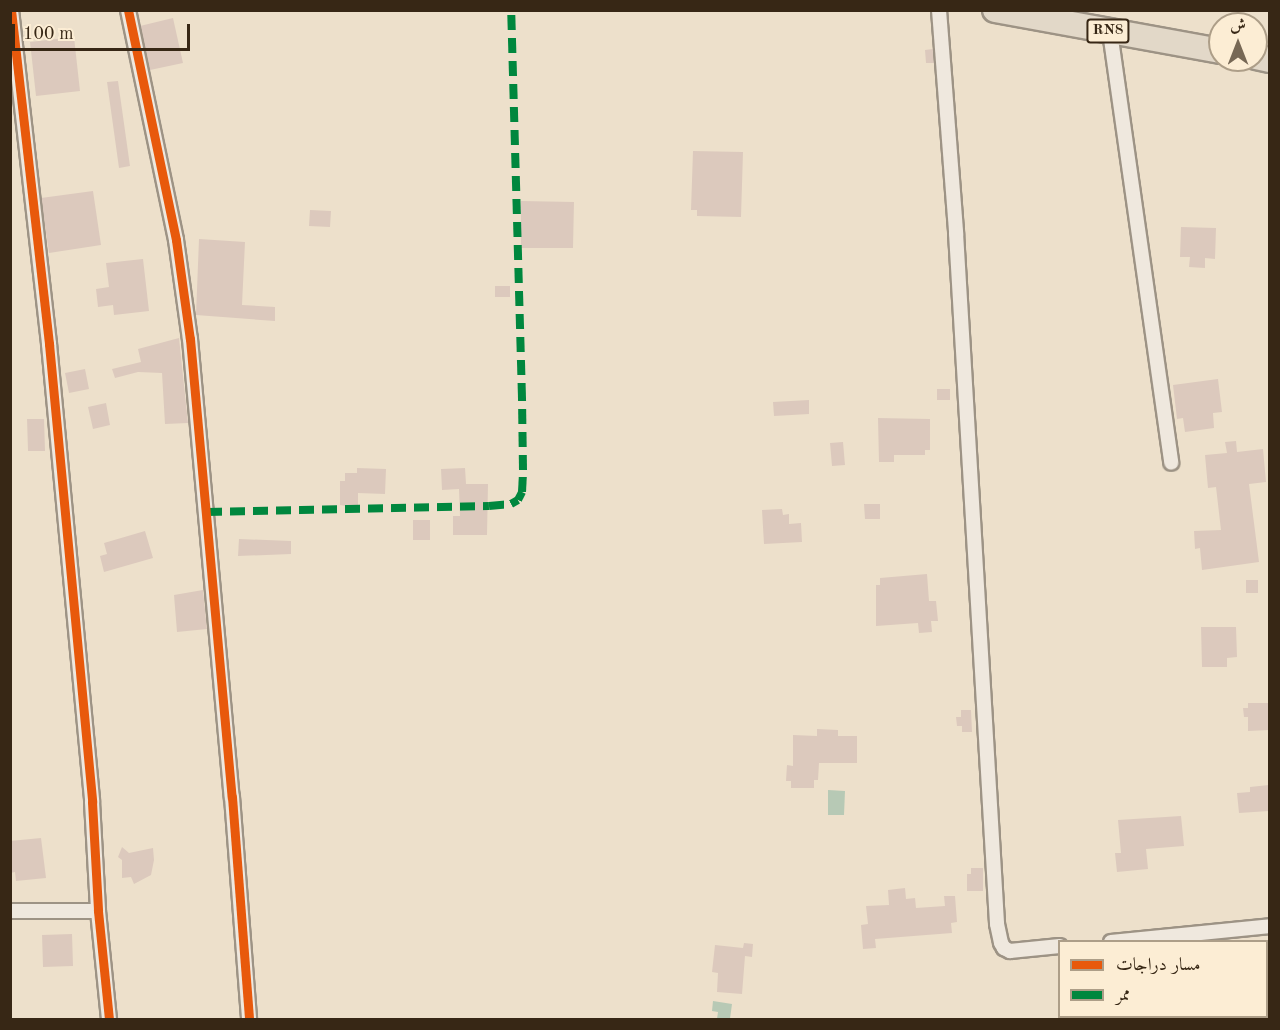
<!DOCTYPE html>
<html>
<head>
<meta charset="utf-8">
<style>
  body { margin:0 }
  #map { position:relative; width:1280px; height:1030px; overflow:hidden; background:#ede0cb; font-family:"Old Standard TT",Amiri,serif }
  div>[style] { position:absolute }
  .water>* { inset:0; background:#b7c9b5 }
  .building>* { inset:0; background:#dcc9bd }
  .roads { filter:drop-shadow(2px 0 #9d9385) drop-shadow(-2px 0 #9d9385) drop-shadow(0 2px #9d9385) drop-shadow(0 -2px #9d9385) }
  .minor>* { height:14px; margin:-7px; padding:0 7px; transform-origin:7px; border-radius:7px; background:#efe8de }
  .trunk>* { height:24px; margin:-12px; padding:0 12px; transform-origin:12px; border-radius:12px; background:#e2d8c8 }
  .quiet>* { height:8px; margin-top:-4px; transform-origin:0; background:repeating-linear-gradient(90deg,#00873e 0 15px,transparent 0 23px) }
  .cycleway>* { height:9px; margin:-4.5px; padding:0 4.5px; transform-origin:4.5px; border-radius:4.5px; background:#e8590c }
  span { translate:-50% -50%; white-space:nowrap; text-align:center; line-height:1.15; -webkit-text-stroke:4.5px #fcedd4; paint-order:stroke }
  .shield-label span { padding:2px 4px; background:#fcedd4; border:2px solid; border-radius:4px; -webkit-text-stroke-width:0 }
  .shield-label { font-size:15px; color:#372715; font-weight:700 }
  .frame { position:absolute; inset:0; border:12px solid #372715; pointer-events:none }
  .legend { position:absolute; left:1058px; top:940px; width:210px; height:78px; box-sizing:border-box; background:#fcedd4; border:2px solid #ad9e88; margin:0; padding:8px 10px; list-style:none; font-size:18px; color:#372715 }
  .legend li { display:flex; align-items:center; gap:12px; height:30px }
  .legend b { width:30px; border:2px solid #ad9e88 }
  .north { position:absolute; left:1208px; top:12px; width:60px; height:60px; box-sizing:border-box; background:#fcedd4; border:2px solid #ad9e88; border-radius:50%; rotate:0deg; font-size:16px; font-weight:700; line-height:24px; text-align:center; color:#372715 }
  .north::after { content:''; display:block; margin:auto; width:21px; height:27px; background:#776855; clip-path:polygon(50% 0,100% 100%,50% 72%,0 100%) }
  .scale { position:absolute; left:12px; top:24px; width:178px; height:27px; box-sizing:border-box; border:3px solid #372715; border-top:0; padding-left:8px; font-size:18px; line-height:21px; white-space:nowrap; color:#372715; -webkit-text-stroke:4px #fcedd4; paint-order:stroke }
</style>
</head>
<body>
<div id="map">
  <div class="water">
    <div style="clip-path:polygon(828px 790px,845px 791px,844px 815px,828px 815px)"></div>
    <div style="clip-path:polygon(713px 1001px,732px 1004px,730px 1019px,717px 1019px,718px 1012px,712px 1011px)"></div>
  </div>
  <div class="building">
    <div style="clip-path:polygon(173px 18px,183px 63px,150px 70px,140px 26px)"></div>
    <div style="clip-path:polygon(74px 37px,80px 91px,36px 96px,30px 42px)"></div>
    <div style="clip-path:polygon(933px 49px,934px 63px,926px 63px,925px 50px)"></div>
    <div style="clip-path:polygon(118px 81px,130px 166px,119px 168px,107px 82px)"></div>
    <div style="clip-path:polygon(693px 151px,743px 152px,741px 217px,697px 216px,697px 210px,691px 210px)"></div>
    <div style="clip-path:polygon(93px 191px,101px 245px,49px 253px,41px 198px)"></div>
    <div style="clip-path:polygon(521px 201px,574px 202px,573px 248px,521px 248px)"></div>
    <div style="clip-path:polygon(310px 210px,331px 211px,330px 227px,309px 226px)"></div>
    <div style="clip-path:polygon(1181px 227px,1216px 228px,1215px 259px,1205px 258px,1205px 268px,1189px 267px,1190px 257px,1180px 257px)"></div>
    <div style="clip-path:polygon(199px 239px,245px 242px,242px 305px,275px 307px,275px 321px,196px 315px)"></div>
    <div style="clip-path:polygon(143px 259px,149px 311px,114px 315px,113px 305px,98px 307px,96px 289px,109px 287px,106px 263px)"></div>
    <div style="clip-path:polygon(495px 286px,510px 286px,510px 297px,495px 297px)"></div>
    <div style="clip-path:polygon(179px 338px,188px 423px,165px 424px,162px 373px,138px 372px,115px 378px,112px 369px,141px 362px,138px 349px)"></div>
    <div style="clip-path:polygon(85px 369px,89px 389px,69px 393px,65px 373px)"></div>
    <div style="clip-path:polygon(1218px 379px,1222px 412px,1213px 413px,1214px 428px,1185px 432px,1183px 418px,1177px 419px,1173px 385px)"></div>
    <div style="clip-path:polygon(937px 389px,950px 389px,950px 400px,937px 400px)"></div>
    <div style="clip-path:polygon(809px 400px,809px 414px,774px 416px,773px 402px)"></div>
    <div style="clip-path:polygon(106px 403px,110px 425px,93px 429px,88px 407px)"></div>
    <div style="clip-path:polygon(878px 418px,930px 419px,930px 450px,925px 450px,925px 455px,894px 455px,894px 462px,879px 462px)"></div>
    <div style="clip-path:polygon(27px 419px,44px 419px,45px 451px,28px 451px)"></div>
    <div style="clip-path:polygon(1236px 441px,1237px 452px,1263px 449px,1266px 482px,1249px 484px,1259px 562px,1202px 570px,1200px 548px,1195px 549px,1194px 531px,1221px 530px,1216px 487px,1208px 488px,1205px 455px,1227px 453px,1225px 442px)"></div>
    <div style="clip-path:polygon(843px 442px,845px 465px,832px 466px,830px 443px)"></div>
    <div style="clip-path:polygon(357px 468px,386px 469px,385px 494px,358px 493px,358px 508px,340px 505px,340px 481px,345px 481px,345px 473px,357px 473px)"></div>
    <div style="clip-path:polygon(465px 468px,466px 484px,488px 484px,487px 535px,453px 535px,453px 516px,460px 516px,459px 489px,442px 490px,441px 469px)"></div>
    <div style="clip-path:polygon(864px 504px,880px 504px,880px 519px,865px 519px)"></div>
    <div style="clip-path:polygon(782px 509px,783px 515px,789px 514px,789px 524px,801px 523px,802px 542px,764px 544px,762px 510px)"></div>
    <div style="clip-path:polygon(413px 520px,430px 520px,430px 540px,413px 540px)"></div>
    <div style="clip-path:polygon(145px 531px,153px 558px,104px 572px,100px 556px,107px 554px,104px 543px)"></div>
    <div style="clip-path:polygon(239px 539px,291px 541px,291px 554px,238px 556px)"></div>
    <div style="clip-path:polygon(927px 574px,929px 601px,936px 601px,938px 621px,931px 621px,932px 632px,919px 633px,918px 623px,876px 626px,876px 585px,880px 585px,880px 578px)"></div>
    <div style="clip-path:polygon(1246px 580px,1258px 580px,1258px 593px,1246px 593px)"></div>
    <div style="clip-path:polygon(203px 590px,207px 629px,177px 632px,174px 595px)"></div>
    <div style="clip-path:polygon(1201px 627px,1236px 627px,1237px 657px,1227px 658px,1227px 667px,1202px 667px)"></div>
    <div style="clip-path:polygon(1248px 703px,1269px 703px,1269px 730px,1248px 731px,1248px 717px,1244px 717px,1243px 708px,1248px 708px)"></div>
    <div style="clip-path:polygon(961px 710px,971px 710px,972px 732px,962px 732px,962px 726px,957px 726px,956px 717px,961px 717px)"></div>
    <div style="clip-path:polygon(817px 729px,838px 730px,838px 736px,857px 736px,857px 763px,819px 763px,818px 780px,814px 780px,814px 788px,791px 788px,791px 781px,786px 781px,787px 765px,793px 766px,793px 735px,817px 736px)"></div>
    <div style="clip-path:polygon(1269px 785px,1269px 811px,1239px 813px,1237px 793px,1250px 792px,1250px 787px)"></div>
    <div style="clip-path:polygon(1181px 816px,1184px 846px,1146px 849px,1148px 869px,1117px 872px,1115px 853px,1121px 853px,1118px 820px)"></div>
    <div style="clip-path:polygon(41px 838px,46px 878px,16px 881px,15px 872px,10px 873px,10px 841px)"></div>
    <div style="clip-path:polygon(122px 847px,129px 853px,153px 848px,154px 860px,151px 875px,134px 884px,131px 877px,122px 878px,122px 860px,118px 857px)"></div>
    <div style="clip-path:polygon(971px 868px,983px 868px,983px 891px,967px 891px,967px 874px,971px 874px)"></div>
    <div style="clip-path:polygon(905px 888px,906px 899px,915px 898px,916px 908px,945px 906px,944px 896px,955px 896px,957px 922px,951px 923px,952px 933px,875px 939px,876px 948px,863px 949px,861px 925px,868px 924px,866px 906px,889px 905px,888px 890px)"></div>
    <div style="clip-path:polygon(72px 934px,73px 966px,43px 967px,42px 935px)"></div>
    <div style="clip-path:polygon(744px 943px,753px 944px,752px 957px,745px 956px,742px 994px,717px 992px,718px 973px,712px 972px,715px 945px,743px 948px)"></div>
  </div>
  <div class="roads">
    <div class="minor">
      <div style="left:11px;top:10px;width:336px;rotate:83.5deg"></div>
      <div style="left:49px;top:344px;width:460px;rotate:84.6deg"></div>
      <div style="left:92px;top:802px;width:109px;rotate:86.8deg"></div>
      <div style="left:98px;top:911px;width:110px;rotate:84.2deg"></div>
      <div style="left:128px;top:10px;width:235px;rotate:78.2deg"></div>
      <div style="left:176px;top:240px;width:100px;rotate:82deg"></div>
      <div style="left:190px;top:339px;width:460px;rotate:84.8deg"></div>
      <div style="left:232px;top:797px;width:224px;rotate:85.6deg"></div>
      <div style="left:939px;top:10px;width:224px;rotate:85.6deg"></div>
      <div style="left:956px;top:233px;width:692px;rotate:86.6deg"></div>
      <div style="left:997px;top:924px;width:19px;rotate:78deg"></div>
      <div style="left:1001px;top:943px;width:6px;rotate:59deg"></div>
      <div style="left:1004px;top:948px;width:7px;rotate:27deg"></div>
      <div style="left:1010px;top:951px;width:50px;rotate:-5.7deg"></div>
      <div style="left:1110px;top:32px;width:435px;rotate:81.9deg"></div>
      <div style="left:10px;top:911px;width:88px"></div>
      <div style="left:1111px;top:942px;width:160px;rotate:-5.7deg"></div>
    </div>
    <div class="trunk">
      <div style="left:995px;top:10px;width:229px;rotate:10.3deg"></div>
      <div style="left:1256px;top:57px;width:14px;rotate:12deg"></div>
    </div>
  </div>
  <div class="quiet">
    <div style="left:207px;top:512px;width:282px;rotate:-1.2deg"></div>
    <div style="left:489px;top:506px;width:22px;rotate:-5deg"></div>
    <div style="left:511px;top:504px;width:8px;rotate:-30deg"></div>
    <div style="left:518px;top:500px;width:9px;rotate:-63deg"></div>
    <div style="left:522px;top:492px;width:22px;rotate:-87deg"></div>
    <div style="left:523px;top:470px;width:72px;rotate:-90.8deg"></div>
    <div style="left:522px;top:398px;width:388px;rotate:-91.6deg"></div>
  </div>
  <div class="cycleway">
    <div style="left:11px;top:10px;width:336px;rotate:83.5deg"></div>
    <div style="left:49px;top:344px;width:460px;rotate:84.6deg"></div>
    <div style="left:92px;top:802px;width:109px;rotate:86.8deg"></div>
    <div style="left:98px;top:911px;width:110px;rotate:84.2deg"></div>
    <div style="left:128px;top:10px;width:235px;rotate:78.2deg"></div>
    <div style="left:176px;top:240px;width:100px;rotate:82deg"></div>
    <div style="left:190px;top:339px;width:460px;rotate:84.8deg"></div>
    <div style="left:232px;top:797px;width:224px;rotate:85.6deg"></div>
  </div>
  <div class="shield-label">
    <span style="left:1108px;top:31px">RN8</span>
  </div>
  <div class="frame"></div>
  <ul class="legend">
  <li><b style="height:8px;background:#e8590c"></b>مسار دراجات</li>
  <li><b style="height:8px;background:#00873e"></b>ممر</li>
  </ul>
  <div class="north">ش</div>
  <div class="scale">100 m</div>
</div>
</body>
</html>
